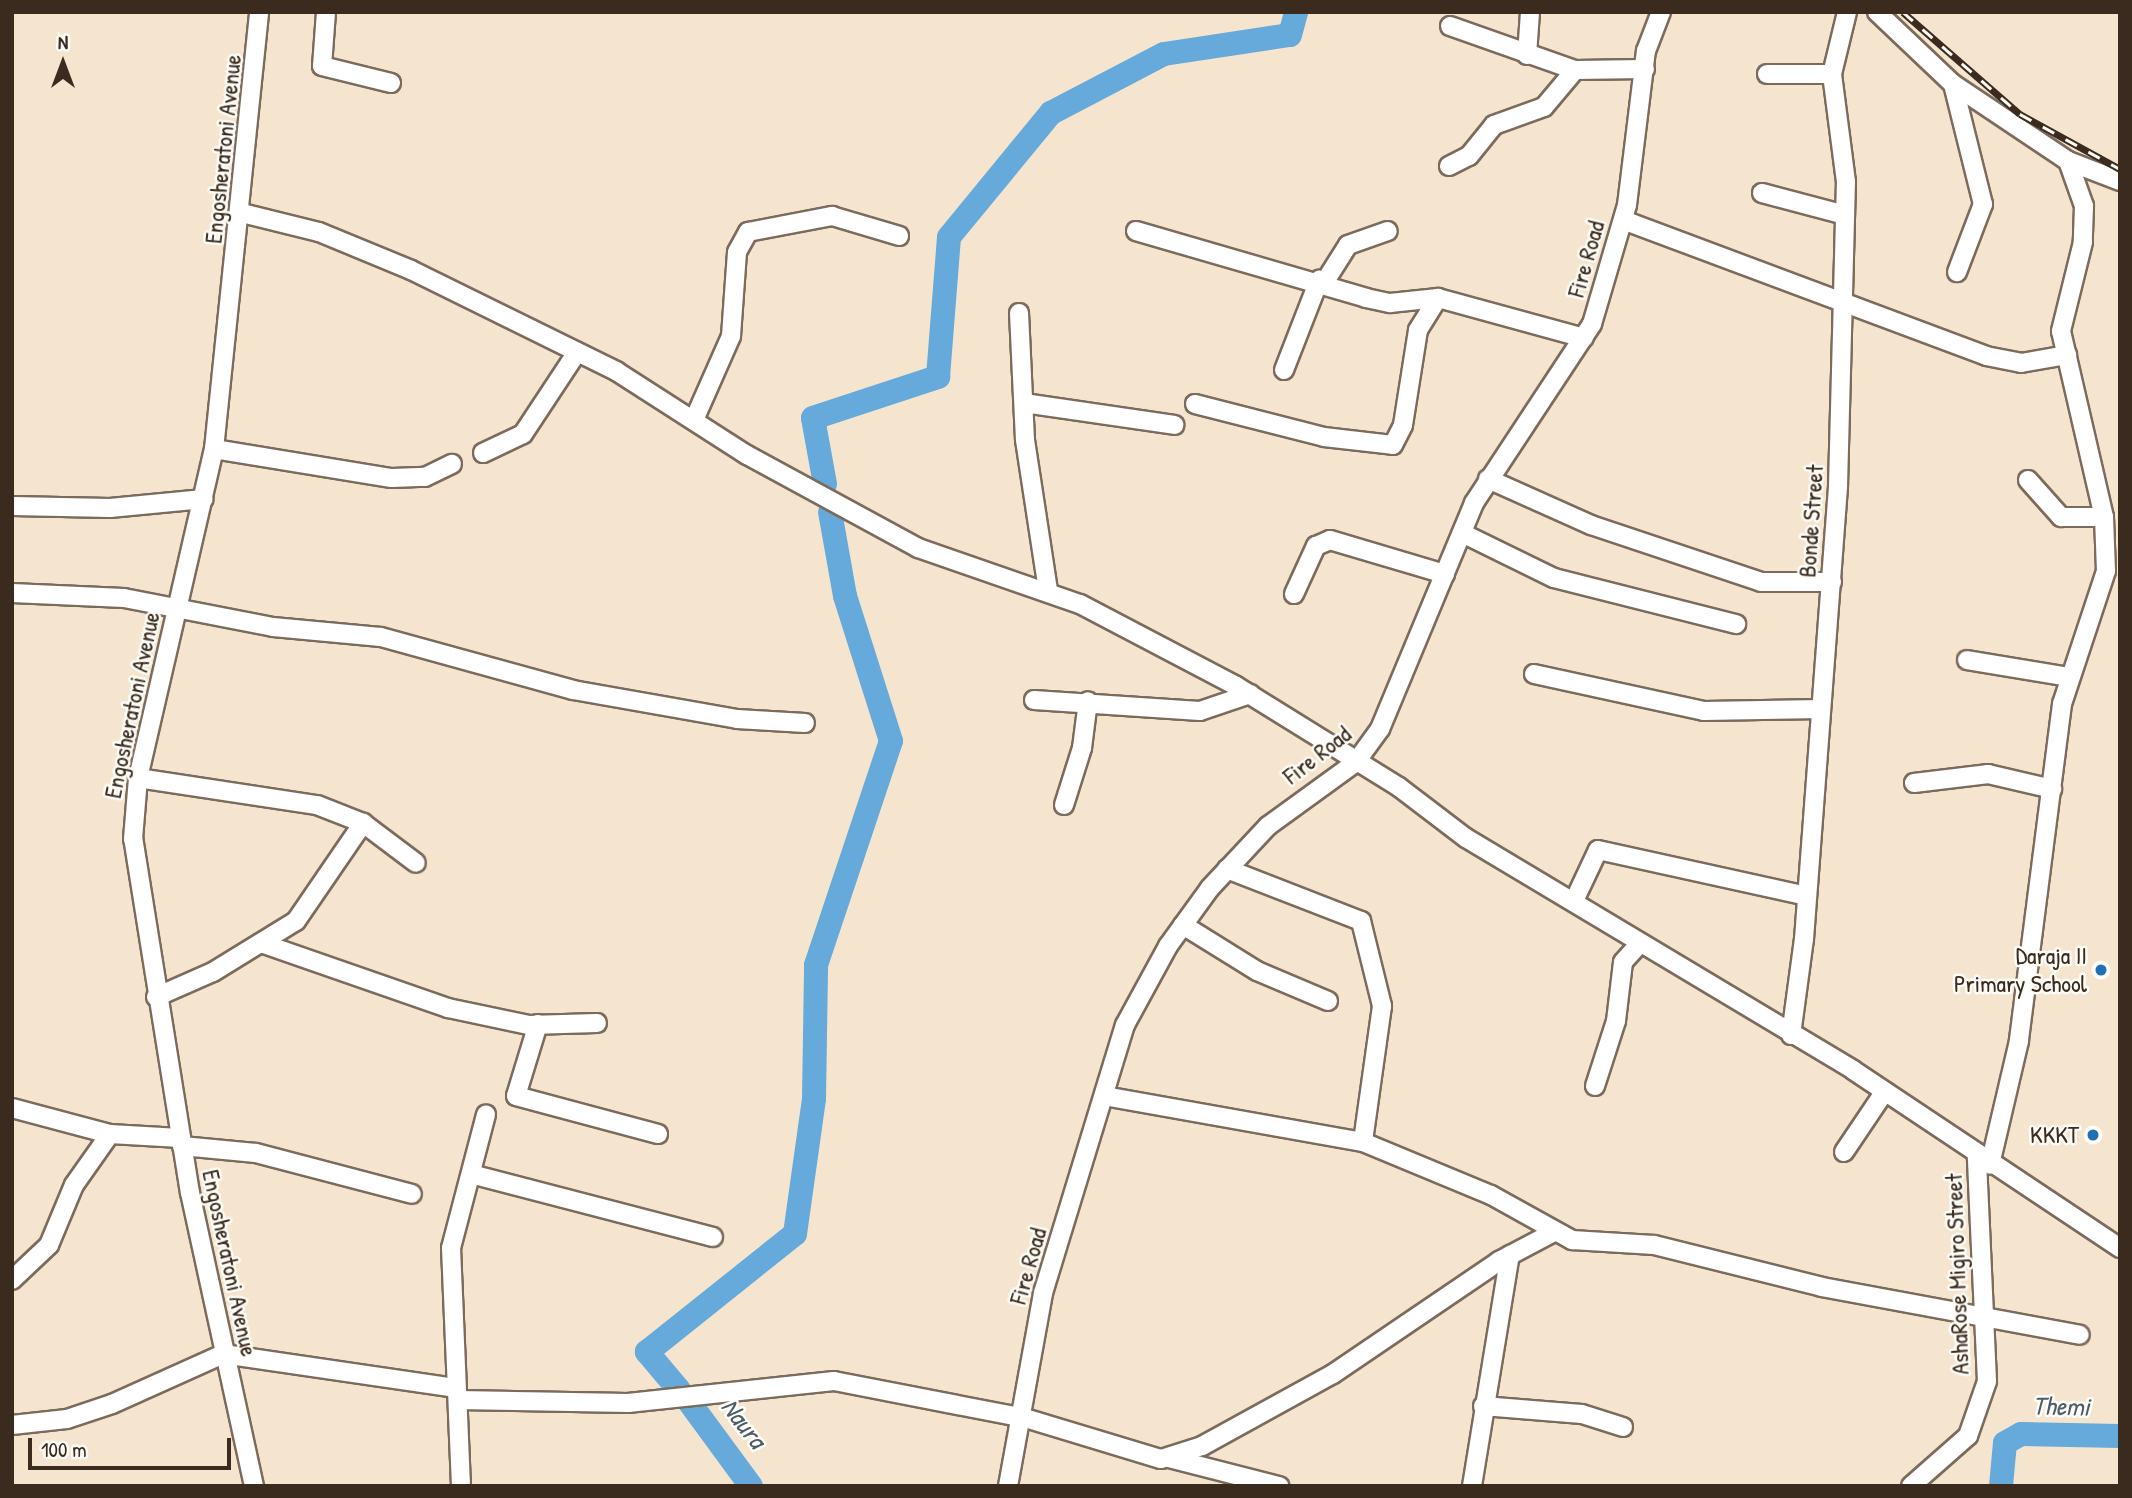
<!DOCTYPE html>
<html>
<head>
<meta charset="utf-8">
<style>
  body { margin:0 }
  #map { position:relative; width:2132px; height:1498px; overflow:hidden; background:#f6e5ce; font-family:"Patrick Hand",sans-serif }
  div>[style] { position:absolute }
  .river>* { height:24px; margin:-12px; padding:0 12px; transform-origin:12px; border-radius:12px; background:#66aadb }
  .roads { filter:drop-shadow(2px 0 #7c6b5c) drop-shadow(-2px 0 #7c6b5c) drop-shadow(0 2px #7c6b5c) drop-shadow(0 -2px #7c6b5c) }
  .minor>* { height:18px; margin:-9px; padding:0 9px; transform-origin:9px; border-radius:9px; background:#fff }
  .rail>* { height:7px; margin-top:-3.5px; transform-origin:0; background:repeating-linear-gradient(90deg,#fdfcf7 0 13px,#3b2a1e 0 26px); box-sizing:border-box; border-block:2px solid #3b2a1e }
  .dots>* { width:19px; height:19px; translate:-50% -50%; box-sizing:border-box; border:4px solid #fdfcf7; border-radius:50% }
  span { translate:-50% -50%; white-space:nowrap; text-align:center; line-height:1.15; -webkit-text-stroke:5px #fdfcf7; paint-order:stroke }
  .street-label { font-size:24px; color:#3b2a1e }
  .poi-label { font-size:24px; color:#3b2a1e }
  .right { translate:-100% -50%; text-align:right }
  .water-label { font-size:26px; color:#4c5d6a; font-style:italic }
  .frame { position:absolute; inset:0; border:14px solid #3b2a1e; pointer-events:none }
  .north { position:absolute; left:28px; top:28px; width:70px; height:70px; -webkit-text-stroke:5px #fdfcf7; paint-order:stroke; rotate:0deg; font-size:19px; font-weight:700; line-height:28px; text-align:center; color:#3b2a1e }
  .north::after { content:''; display:block; margin:auto; width:24px; height:32px; background:#3b2a1e; clip-path:polygon(50% 0,100% 100%,50% 72%,0 100%) }
  .scale { position:absolute; left:28px; top:1438px; width:203px; height:32px; box-sizing:border-box; border:4px solid #3b2a1e; border-top:0; padding-left:9px; font-size:21px; line-height:24px; white-space:nowrap; color:#3b2a1e; -webkit-text-stroke:5px #fdfcf7; paint-order:stroke }
</style>
</head>
<body>
<div id="map">
  <div class="river">
    <div style="left:825px;top:484px;width:67px;rotate:-100.3deg"></div>
    <div style="left:813px;top:418px;width:132px;rotate:-18.2deg"></div>
    <div style="left:938px;top:377px;width:140px;rotate:-85.5deg"></div>
    <div style="left:949px;top:237px;width:161px;rotate:-50.6deg"></div>
    <div style="left:1051px;top:113px;width:127px;rotate:-27.6deg"></div>
    <div style="left:1164px;top:54px;width:127px;rotate:-8.6deg"></div>
    <div style="left:1290px;top:35px;width:24px;rotate:-75deg"></div>
    <div style="left:679px;top:1390px;width:50px;rotate:-130.1deg"></div>
    <div style="left:647px;top:1352px;width:189px;rotate:-38.6deg"></div>
    <div style="left:795px;top:1234px;width:137px;rotate:-82deg"></div>
    <div style="left:814px;top:1098px;width:133px;rotate:-89.1deg"></div>
    <div style="left:816px;top:965px;width:236px;rotate:-71.5deg"></div>
    <div style="left:891px;top:741px;width:152px;rotate:-107.6deg"></div>
    <div style="left:845px;top:596px;width:85px;rotate:-100.1deg"></div>
    <div style="left:687px;top:1399px;width:108px;rotate:53.7deg"></div>
    <div style="left:2001px;top:1486px;width:43px;rotate:-84.7deg"></div>
    <div style="left:2005px;top:1443px;width:18px;rotate:-29deg"></div>
    <div style="left:2021px;top:1434px;width:99px;rotate:1.2deg"></div>
  </div>
  <div class="roads">
    <div class="minor">
      <div style="left:326px;top:12px;width:54px;rotate:94.2deg"></div>
      <div style="left:322px;top:66px;width:71px;rotate:13.8deg"></div>
      <div style="left:1877px;top:12px;width:105px;rotate:43.5deg"></div>
      <div style="left:1953px;top:84px;width:138px;rotate:33.8deg"></div>
      <div style="left:2068px;top:161px;width:48px;rotate:70.4deg"></div>
      <div style="left:2084px;top:206px;width:36px;rotate:92deg"></div>
      <div style="left:2083px;top:242px;width:92px;rotate:103.9deg"></div>
      <div style="left:2061px;top:331px;width:191px;rotate:77deg"></div>
      <div style="left:2104px;top:517px;width:54px;rotate:87.9deg"></div>
      <div style="left:2106px;top:571px;width:140px;rotate:108.3deg"></div>
      <div style="left:2062px;top:704px;width:340px;rotate:97.3deg"></div>
      <div style="left:2019px;top:1041px;width:127px;rotate:103.2deg"></div>
      <div style="left:1450px;top:26px;width:133px;rotate:19.4deg"></div>
      <div style="left:1575px;top:70px;width:70px;rotate:-0.8deg"></div>
      <div style="left:1527px;top:55px;width:43px;rotate:-86deg"></div>
      <div style="left:1767px;top:74px;width:65px"></div>
      <div style="left:1953px;top:84px;width:124px;rotate:76deg"></div>
      <div style="left:1983px;top:204px;width:73px;rotate:110.9deg"></div>
      <div style="left:2068px;top:161px;width:56px;rotate:21deg"></div>
      <div style="left:1449px;top:166px;width:22px;rotate:-27deg"></div>
      <div style="left:1469px;top:156px;width:40px;rotate:-51deg"></div>
      <div style="left:1494px;top:125px;width:53px;rotate:-19.8deg"></div>
      <div style="left:1544px;top:107px;width:48px;rotate:-50deg"></div>
      <div style="left:1762px;top:193px;width:86px;rotate:14.8deg"></div>
      <div style="left:242px;top:213px;width:79px;rotate:13.9deg"></div>
      <div style="left:319px;top:232px;width:100px;rotate:22.4deg"></div>
      <div style="left:411px;top:270px;width:229px;rotate:26.2deg"></div>
      <div style="left:616px;top:371px;width:156px;rotate:32.7deg"></div>
      <div style="left:747px;top:455px;width:195px;rotate:28.5deg"></div>
      <div style="left:918px;top:548px;width:171px;rotate:19.1deg"></div>
      <div style="left:1080px;top:604px;width:176px;rotate:27.7deg"></div>
      <div style="left:1236px;top:686px;width:192px;rotate:31.8deg"></div>
      <div style="left:1399px;top:787px;width:84px;rotate:37.3deg"></div>
      <div style="left:1466px;top:838px;width:451px;rotate:30.9deg"></div>
      <div style="left:1853px;top:1070px;width:321px;rotate:33.7deg"></div>
      <div style="left:1623px;top:220px;width:388px;rotate:20.5deg"></div>
      <div style="left:1986px;top:356px;width:36px;rotate:11deg"></div>
      <div style="left:2021px;top:363px;width:47px;rotate:-9.9deg"></div>
      <div style="left:1136px;top:231px;width:240px;rotate:16.2deg"></div>
      <div style="left:1366px;top:298px;width:25px;rotate:12deg"></div>
      <div style="left:1390px;top:303px;width:48px;rotate:-5.9deg"></div>
      <div style="left:1438px;top:298px;width:151px;rotate:15.3deg"></div>
      <div style="left:1324px;top:283px;width:45px;rotate:-57.7deg"></div>
      <div style="left:1348px;top:245px;width:42px;rotate:-19.3deg"></div>
      <div style="left:1019px;top:313px;width:127px;rotate:87.3deg"></div>
      <div style="left:1025px;top:440px;width:153px;rotate:81.3deg"></div>
      <div style="left:1284px;top:370px;width:97px;rotate:-68.7deg"></div>
      <div style="left:1024px;top:403px;width:152px;rotate:8.3deg"></div>
      <div style="left:1195px;top:404px;width:133px;rotate:14.3deg"></div>
      <div style="left:1324px;top:437px;width:69px;rotate:6.6deg"></div>
      <div style="left:1393px;top:445px;width:22px;rotate:-63deg"></div>
      <div style="left:1403px;top:425px;width:96px;rotate:-81deg"></div>
      <div style="left:1418px;top:330px;width:38px;rotate:-58deg"></div>
      <div style="left:694px;top:420px;width:92px;rotate:-66.2deg"></div>
      <div style="left:731px;top:336px;width:84px;rotate:-85.9deg"></div>
      <div style="left:737px;top:252px;width:23px;rotate:-61deg"></div>
      <div style="left:748px;top:232px;width:86px;rotate:-10.8deg"></div>
      <div style="left:832px;top:216px;width:70px;rotate:16.6deg"></div>
      <div style="left:214px;top:449px;width:180px;rotate:9.3deg"></div>
      <div style="left:392px;top:478px;width:33px;rotate:-2deg"></div>
      <div style="left:425px;top:477px;width:30px;rotate:-26deg"></div>
      <div style="left:483px;top:453px;width:44px;rotate:-25.4deg"></div>
      <div style="left:523px;top:434px;width:98px;rotate:-56.6deg"></div>
      <div style="left:1488px;top:479px;width:113px;rotate:24.1deg"></div>
      <div style="left:1591px;top:525px;width:179px;rotate:18.5deg"></div>
      <div style="left:1761px;top:582px;width:71px"></div>
      <div style="left:2028px;top:480px;width:50px;rotate:48.3deg"></div>
      <div style="left:2061px;top:517px;width:43px"></div>
      <div style="left:12px;top:506px;width:98px;rotate:1.2deg"></div>
      <div style="left:110px;top:508px;width:94px;rotate:-5.5deg"></div>
      <div style="left:1462px;top:533px;width:102px;rotate:26.1deg"></div>
      <div style="left:1554px;top:578px;width:188px;rotate:14.2deg"></div>
      <div style="left:12px;top:593px;width:112px;rotate:2.6deg"></div>
      <div style="left:124px;top:598px;width:152px;rotate:11deg"></div>
      <div style="left:273px;top:627px;width:108px;rotate:5.3deg"></div>
      <div style="left:381px;top:637px;width:199px;rotate:15.4deg"></div>
      <div style="left:573px;top:690px;width:167px;rotate:10deg"></div>
      <div style="left:737px;top:719px;width:68px;rotate:3.4deg"></div>
      <div style="left:1294px;top:594px;width:53px;rotate:-65.4deg"></div>
      <div style="left:1316px;top:546px;width:15px;rotate:-23deg"></div>
      <div style="left:1330px;top:540px;width:120px;rotate:16.5deg"></div>
      <div style="left:1967px;top:660px;width:103px;rotate:9.5deg"></div>
      <div style="left:1534px;top:674px;width:174px;rotate:12.3deg"></div>
      <div style="left:1704px;top:711px;width:117px;rotate:-1deg"></div>
      <div style="left:1034px;top:700px;width:166px;rotate:3.8deg"></div>
      <div style="left:1200px;top:711px;width:53px;rotate:-18.8deg"></div>
      <div style="left:138px;top:778px;width:181px;rotate:8.6deg"></div>
      <div style="left:317px;top:805px;width:49px;rotate:21.4deg"></div>
      <div style="left:363px;top:823px;width:66px;rotate:37deg"></div>
      <div style="left:1914px;top:783px;width:75px;rotate:-6.9deg"></div>
      <div style="left:1988px;top:774px;width:66px;rotate:13.2deg"></div>
      <div style="left:1064px;top:805px;width:60px;rotate:-72.5deg"></div>
      <div style="left:1082px;top:748px;width:47px;rotate:-82.7deg"></div>
      <div style="left:1227px;top:869px;width:144px;rotate:21.2deg"></div>
      <div style="left:1361px;top:921px;width:88px;rotate:76.1deg"></div>
      <div style="left:1382px;top:1006px;width:137px;rotate:98deg"></div>
      <div style="left:1574px;top:901px;width:56px;rotate:-64.8deg"></div>
      <div style="left:1598px;top:850px;width:214px;rotate:12.4deg"></div>
      <div style="left:1183px;top:925px;width:87px;rotate:31.9deg"></div>
      <div style="left:1257px;top:971px;width:77px;rotate:22.9deg"></div>
      <div style="left:261px;top:943px;width:198px;rotate:19.2deg"></div>
      <div style="left:448px;top:1008px;width:83px;rotate:11.9deg"></div>
      <div style="left:529px;top:1025px;width:68px;rotate:-1.7deg"></div>
      <div style="left:156px;top:997px;width:62px;rotate:-23.7deg"></div>
      <div style="left:213px;top:972px;width:97px;rotate:-31.6deg"></div>
      <div style="left:296px;top:921px;width:119px;rotate:-55.6deg"></div>
      <div style="left:538px;top:1024px;width:75px;rotate:107deg"></div>
      <div style="left:516px;top:1096px;width:147px;rotate:15deg"></div>
      <div style="left:1791px;top:1035px;width:97px;rotate:-82.3deg"></div>
      <div style="left:1804px;top:939px;width:454px;rotate:-85.7deg"></div>
      <div style="left:1838px;top:486px;width:304px;rotate:-88.5deg"></div>
      <div style="left:1846px;top:182px;width:109px;rotate:-97.4deg"></div>
      <div style="left:1832px;top:74px;width:64px;rotate:-76.4deg"></div>
      <div style="left:1595px;top:1086px;width:68px;rotate:-72.1deg"></div>
      <div style="left:1616px;top:1021px;width:59px;rotate:-83.2deg"></div>
      <div style="left:1623px;top:962px;width:24px;rotate:-48deg"></div>
      <div style="left:1104px;top:1096px;width:263px;rotate:10.1deg"></div>
      <div style="left:1363px;top:1142px;width:139px;rotate:22.5deg"></div>
      <div style="left:1491px;top:1195px;width:93px;rotate:29.1deg"></div>
      <div style="left:1572px;top:1240px;width:82px;rotate:3.5deg"></div>
      <div style="left:1654px;top:1245px;width:173px;rotate:14deg"></div>
      <div style="left:1822px;top:1287px;width:262px;rotate:10.5deg"></div>
      <div style="left:12px;top:1108px;width:101px;rotate:14.9deg"></div>
      <div style="left:110px;top:1134px;width:70px;rotate:3.3deg"></div>
      <div style="left:182px;top:1146px;width:74px;rotate:5.4deg"></div>
      <div style="left:256px;top:1153px;width:161px;rotate:14.7deg"></div>
      <div style="left:1844px;top:1152px;width:73px;rotate:-56.1deg"></div>
      <div style="left:471px;top:1174px;width:250px;rotate:14.6deg"></div>
      <div style="left:12px;top:1280px;width:51px;rotate:-43.4deg"></div>
      <div style="left:49px;top:1245px;width:65px;rotate:-67.4deg"></div>
      <div style="left:74px;top:1185px;width:62px;rotate:-54.8deg"></div>
      <div style="left:458px;top:1400px;width:170px;rotate:1deg"></div>
      <div style="left:628px;top:1403px;width:207px;rotate:-6.1deg"></div>
      <div style="left:834px;top:1381px;width:195px;rotate:11deg"></div>
      <div style="left:1025px;top:1418px;width:142px;rotate:16.8deg"></div>
      <div style="left:1161px;top:1459px;width:43px;rotate:-17.6deg"></div>
      <div style="left:1202px;top:1446px;width:149px;rotate:-28.8deg"></div>
      <div style="left:1333px;top:1374px;width:201px;rotate:-34.2deg"></div>
      <div style="left:1499px;top:1261px;width:62px;rotate:-27.8deg"></div>
      <div style="left:1483px;top:1406px;width:99px;rotate:4.6deg"></div>
      <div style="left:1582px;top:1414px;width:43px;rotate:17.6deg"></div>
      <div style="left:12px;top:1425px;width:55px;rotate:-6.2deg"></div>
      <div style="left:67px;top:1419px;width:47px;rotate:-18.4deg"></div>
      <div style="left:112px;top:1404px;width:122px;rotate:-24.2deg"></div>
      <div style="left:223px;top:1354px;width:236px;rotate:8.3deg"></div>
      <div style="left:1169px;top:1458px;width:114px;rotate:14.3deg"></div>
      <div style="left:254px;top:1486px;width:300px;rotate:-102.3deg"></div>
      <div style="left:190px;top:1193px;width:359px;rotate:-99.1deg"></div>
      <div style="left:133px;top:839px;width:61px;rotate:-85.3deg"></div>
      <div style="left:138px;top:778px;width:338px;rotate:-77deg"></div>
      <div style="left:214px;top:449px;width:439px;rotate:-84.1deg"></div>
      <div style="left:461px;top:1486px;width:238px;rotate:-92.4deg"></div>
      <div style="left:451px;top:1248px;width:138px;rotate:-75.3deg"></div>
      <div style="left:1008px;top:1486px;width:196px;rotate:-79.7deg"></div>
      <div style="left:1043px;top:1293px;width:280px;rotate:-73deg"></div>
      <div style="left:1125px;top:1025px;width:90px;rotate:-61.4deg"></div>
      <div style="left:1168px;top:946px;width:72px;rotate:-54.1deg"></div>
      <div style="left:1210px;top:888px;width:85px;rotate:-46.9deg"></div>
      <div style="left:1268px;top:826px;width:109px;rotate:-36deg"></div>
      <div style="left:1356px;top:762px;width:41px;rotate:-54deg"></div>
      <div style="left:1380px;top:729px;width:245px;rotate:-67.4deg"></div>
      <div style="left:1474px;top:503px;width:214px;rotate:-56.6deg"></div>
      <div style="left:1592px;top:324px;width:124px;rotate:-73.6deg"></div>
      <div style="left:1627px;top:205px;width:155px;rotate:-83deg"></div>
      <div style="left:1646px;top:51px;width:42px;rotate:-69deg"></div>
      <div style="left:1472px;top:1486px;width:234px;rotate:-80.7deg"></div>
      <div style="left:1911px;top:1486px;width:76px;rotate:-41.3deg"></div>
      <div style="left:1968px;top:1436px;width:58px;rotate:-70.9deg"></div>
      <div style="left:1987px;top:1381px;width:224px;rotate:-92.6deg"></div>
    </div>
  </div>
  <div class="rail">
    <div style="left:1903px;top:12px;width:155px;rotate:41.1deg"></div>
    <div style="left:2020px;top:114px;width:114px;rotate:28.8deg"></div>
  </div>
  <div class="dots">
    <div style="left:2101px;top:970px;background:#1f6fb2"></div>
    <div style="left:2093px;top:1135px;background:#1f6fb2"></div>
  </div>
  <div class="street-label">
    <span style="left:223px;top:149px;rotate:-84deg">Engosheratoni Avenue</span>
    <span style="left:1586px;top:259px;rotate:-74deg">Fire Road</span>
    <span style="left:1811px;top:521px;rotate:-86deg">Bonde Street</span>
    <span style="left:132px;top:705px;rotate:-78deg">Engosheratoni Avenue</span>
    <span style="left:1317px;top:755px;rotate:-38deg">Fire Road</span>
    <span style="left:230px;top:1263px;rotate:78deg">Engosheratoni Avenue</span>
    <span style="left:1028px;top:1266px;rotate:-74deg">Fire Road</span>
    <span style="left:1957px;top:1274px;rotate:-92deg">AshaRose Migiro Street</span>
  </div>
  <div class="poi-label">
    <span class="right" style="left:2087px;top:970px">Daraja II<br>Primary School</span>
    <span class="right" style="left:2079px;top:1135px">KKKT</span>
  </div>
  <div class="water-label">
    <span style="left:2061px;top:1406px;rotate:1deg">Themi</span>
    <span style="left:744px;top:1423px;rotate:52deg">Naura</span>
  </div>
  <div class="frame"></div>
  <div class="north">N</div>
  <div class="scale">100 m</div>
</div>
</body>
</html>
